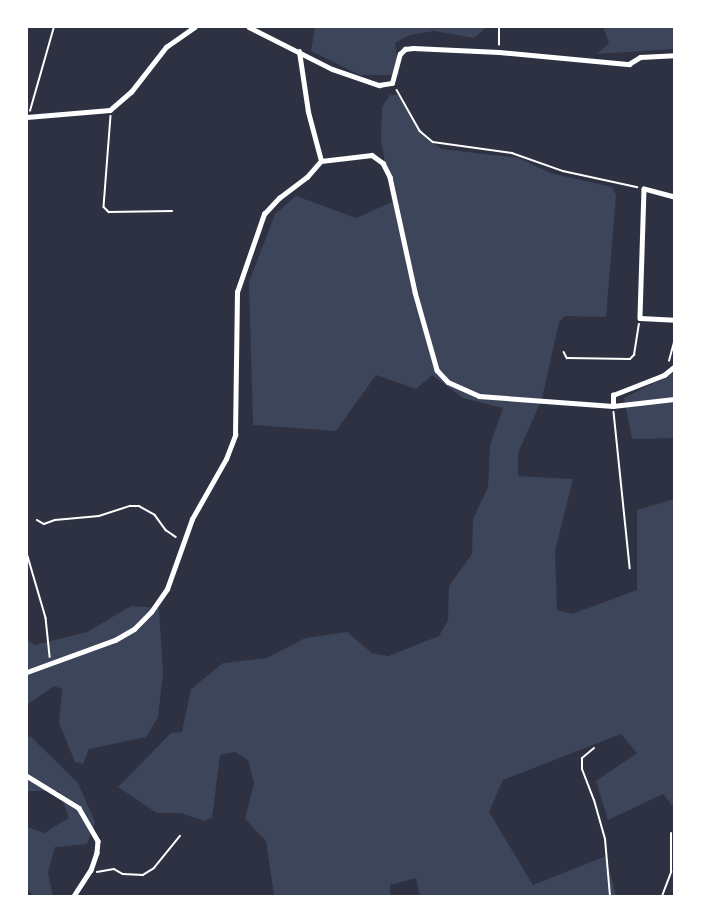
<!DOCTYPE html>
<html>
<head>
<meta charset="utf-8">
<style>
  body { margin:0 }
  #map { position:relative; width:701px; height:923px; overflow:hidden; background:#2d3142; font-family:Literata,serif }
  div>[style] { position:absolute }
  .green>* { inset:0; background:#3c4559 }
  .path>* { height:1.5px; margin:-0.75px; padding:0 0.75px; transform-origin:0.75px; border-radius:0.75px; background:#fff }
  .service>* { height:2px; margin:-1px; padding:0 1px; transform-origin:1px; border-radius:1px; background:#fff }
  .minor>* { height:4.5px; margin:-2.25px; padding:0 2.25px; transform-origin:2.25px; border-radius:2.25px; background:#fff }
  span { translate:-50% -50%; white-space:nowrap; text-align:center; line-height:1.15; -webkit-text-stroke:4.5px #fff; paint-order:stroke }
  .frame { position:absolute; inset:0; border:28px solid #fff; pointer-events:none }
</style>
</head>
<body>
<div id="map">
  <div class="green">
    <div style="clip-path:polygon(315px 27px,487px 27px,474px 38px,434px 31px,410px 35px,395px 43px,399px 75px,360px 75px,311px 51px)"></div>
    <div style="clip-path:polygon(603px 27px,674px 27px,674px 49px,597px 54px,609px 43px)"></div>
    <div style="clip-path:polygon(390px 95px,398px 95px,428px 140px,442px 149px,519px 158px,550px 173px,612px 187px,616px 195px,606px 317px,565px 316px,559px 322px,542px 399px,518px 453px,518px 476px,573px 479px,555px 551px,557px 610px,572px 614px,637px 590px,637px 510px,674px 499px,674px 808px,663px 794px,608px 820px,596px 781px,637px 753px,621px 734px,503px 780px,489px 812px,533px 885px,606px 856px,616px 896px,420px 896px,416px 878px,390px 885px,390px 896px,274px 896px,266px 841px,245px 819px,254px 783px,248px 760px,235px 752px,220px 755px,212px 818px,204px 821px,181px 813px,157px 813px,118px 787px,171px 733px,182px 732px,191px 689px,223px 663px,267px 658px,305px 638px,347px 632px,372px 653px,388px 656px,439px 636px,448px 620px,449px 586px,472px 554px,473px 519px,488px 487px,490px 445px,503px 408px,463px 398px,432px 375px,416px 389px,376px 375px,336px 431px,253px 425px,249px 282px,275px 214px,296px 196px,356px 218px,392px 202px,381px 140px,382px 107px)"></div>
    <div style="clip-path:polygon(674px 373px,674px 438px,632px 439px,624px 398px)"></div>
    <div style="clip-path:polygon(131px 606px,159px 608px,163px 673px,158px 717px,146px 737px,89px 749px,83px 764px,75px 762px,59px 723px,62px 689px,54px 686px,27px 705px,27px 640px,35px 645px,87px 632px)"></div>
    <div style="clip-path:polygon(30px 736px,78px 783px,95px 822px,87px 844px,55px 847px,48px 872px,53px 896px,33px 896px,27px 888px,27px 827px,44px 833px,69px 818px,59px 791px,27px 791px,27px 738px)"></div>
  </div>
  <div class="path">
    <div style="left:499px;top:45px;width:18px;rotate:-90deg"></div>
    <div style="left:397px;top:90px;width:47px;rotate:60.7deg"></div>
    <div style="left:420px;top:131px;width:17px;rotate:40deg"></div>
    <div style="left:433px;top:142px;width:80px;rotate:7.9deg"></div>
    <div style="left:512px;top:153px;width:54px;rotate:19.4deg"></div>
    <div style="left:563px;top:171px;width:76px;rotate:12.2deg"></div>
    <div style="left:30px;top:111px;width:87px;rotate:-74.1deg"></div>
    <div style="left:111px;top:116px;width:91px;rotate:94.4deg"></div>
    <div style="left:104px;top:207px;width:7px;rotate:45deg"></div>
    <div style="left:109px;top:212px;width:63px;rotate:-0.9deg"></div>
    <div style="left:564px;top:352px;width:7px;rotate:63deg"></div>
    <div style="left:567px;top:358px;width:63px;rotate:0.9deg"></div>
    <div style="left:630px;top:359px;width:6px;rotate:-45deg"></div>
    <div style="left:634px;top:355px;width:31px;rotate:-81deg"></div>
    <div style="left:669px;top:361px;width:20px;rotate:-75deg"></div>
    <div style="left:614px;top:412px;width:157px;rotate:84.1deg"></div>
    <div style="left:37px;top:520px;width:8px;rotate:30deg"></div>
    <div style="left:44px;top:524px;width:12px;rotate:-20deg"></div>
    <div style="left:55px;top:520px;width:44px;rotate:-5.2deg"></div>
    <div style="left:99px;top:516px;width:33px;rotate:-18deg"></div>
    <div style="left:130px;top:506px;width:9px"></div>
    <div style="left:139px;top:506px;width:18px;rotate:29deg"></div>
    <div style="left:155px;top:515px;width:19px;rotate:54deg"></div>
    <div style="left:166px;top:530px;width:12px;rotate:35deg"></div>
    <div style="left:27px;top:553px;width:68px;rotate:73.7deg"></div>
    <div style="left:46px;top:618px;width:39px;rotate:84deg"></div>
    <div style="left:97px;top:872px;width:17px;rotate:-10deg"></div>
    <div style="left:114px;top:869px;width:10px;rotate:29deg"></div>
    <div style="left:123px;top:874px;width:20px;rotate:3deg"></div>
    <div style="left:143px;top:875px;width:13px;rotate:-32deg"></div>
    <div style="left:154px;top:868px;width:41px;rotate:-50.9deg"></div>
  </div>
  <div class="service">
    <div style="left:594px;top:748px;width:16px;rotate:140deg"></div>
    <div style="left:582px;top:758px;width:11px;rotate:90deg"></div>
    <div style="left:582px;top:769px;width:33px;rotate:69deg"></div>
    <div style="left:594px;top:800px;width:41px;rotate:74.2deg"></div>
    <div style="left:605px;top:839px;width:57px;rotate:85deg"></div>
    <div style="left:662px;top:896px;width:26px;rotate:-69deg"></div>
    <div style="left:671px;top:872px;width:39px;rotate:-90deg"></div>
  </div>
  <div class="minor">
    <div style="left:249px;top:27px;width:93px;rotate:26.8deg"></div>
    <div style="left:332px;top:69px;width:50px;rotate:18.8deg"></div>
    <div style="left:379px;top:85px;width:13px;rotate:-9deg"></div>
    <div style="left:392px;top:83px;width:30px;rotate:-75deg"></div>
    <div style="left:400px;top:54px;width:7px;rotate:-45deg"></div>
    <div style="left:405px;top:49px;width:8px;rotate:-7deg"></div>
    <div style="left:413px;top:48px;width:86px;rotate:2.7deg"></div>
    <div style="left:499px;top:52px;width:131px;rotate:5.3deg"></div>
    <div style="left:629px;top:64px;width:13px;rotate:-32deg"></div>
    <div style="left:640px;top:57px;width:34px;rotate:-3deg"></div>
    <div style="left:27px;top:117px;width:83px;rotate:-4.8deg"></div>
    <div style="left:110px;top:110px;width:28px;rotate:-41deg"></div>
    <div style="left:131px;top:92px;width:57px;rotate:-52.1deg"></div>
    <div style="left:166px;top:47px;width:35px;rotate:-35deg"></div>
    <div style="left:321px;top:161px;width:51px;rotate:-6.7deg"></div>
    <div style="left:372px;top:155px;width:14px;rotate:36deg"></div>
    <div style="left:383px;top:163px;width:16px;rotate:63deg"></div>
    <div style="left:390px;top:177px;width:118px;rotate:77.7deg"></div>
    <div style="left:415px;top:292px;width:81px;rotate:74.2deg"></div>
    <div style="left:437px;top:370px;width:16px;rotate:47deg"></div>
    <div style="left:448px;top:382px;width:34px;rotate:24deg"></div>
    <div style="left:479px;top:396px;width:134px;rotate:4.3deg"></div>
    <div style="left:613px;top:406px;width:61px;rotate:-6.5deg"></div>
    <div style="left:674px;top:197px;width:31px;rotate:-165deg"></div>
    <div style="left:644px;top:189px;width:129px;rotate:91.8deg"></div>
    <div style="left:640px;top:318px;width:34px;rotate:3deg"></div>
    <div style="left:613px;top:406px;width:11px;rotate:-90deg"></div>
    <div style="left:613px;top:395px;width:55px;rotate:-21.4deg"></div>
    <div style="left:664px;top:375px;width:13px;rotate:-39deg"></div>
    <div style="left:27px;top:672px;width:94px;rotate:-20deg"></div>
    <div style="left:115px;top:640px;width:22px;rotate:-30deg"></div>
    <div style="left:134px;top:629px;width:24px;rotate:-45deg"></div>
    <div style="left:151px;top:612px;width:28px;rotate:-55deg"></div>
    <div style="left:167px;top:589px;width:74px;rotate:-70.3deg"></div>
    <div style="left:192px;top:519px;width:69px;rotate:-60.5deg"></div>
    <div style="left:226px;top:459px;width:26px;rotate:-69deg"></div>
    <div style="left:235px;top:435px;width:143px;rotate:-89.2deg"></div>
    <div style="left:237px;top:292px;width:83px;rotate:-70.9deg"></div>
    <div style="left:264px;top:214px;width:22px;rotate:-47deg"></div>
    <div style="left:279px;top:198px;width:35px;rotate:-37deg"></div>
    <div style="left:307px;top:177px;width:21px;rotate:-49deg"></div>
    <div style="left:321px;top:161px;width:51px;rotate:-104.9deg"></div>
    <div style="left:308px;top:112px;width:61px;rotate:-98.5deg"></div>
    <div style="left:27px;top:776px;width:61px;rotate:31.6deg"></div>
    <div style="left:79px;top:808px;width:38px;rotate:60deg"></div>
    <div style="left:98px;top:841px;width:12px;rotate:95deg"></div>
    <div style="left:97px;top:853px;width:18px;rotate:109deg"></div>
    <div style="left:91px;top:870px;width:31px;rotate:123deg"></div>
  </div>
  <div class="frame"></div>
</div>
</body>
</html>
